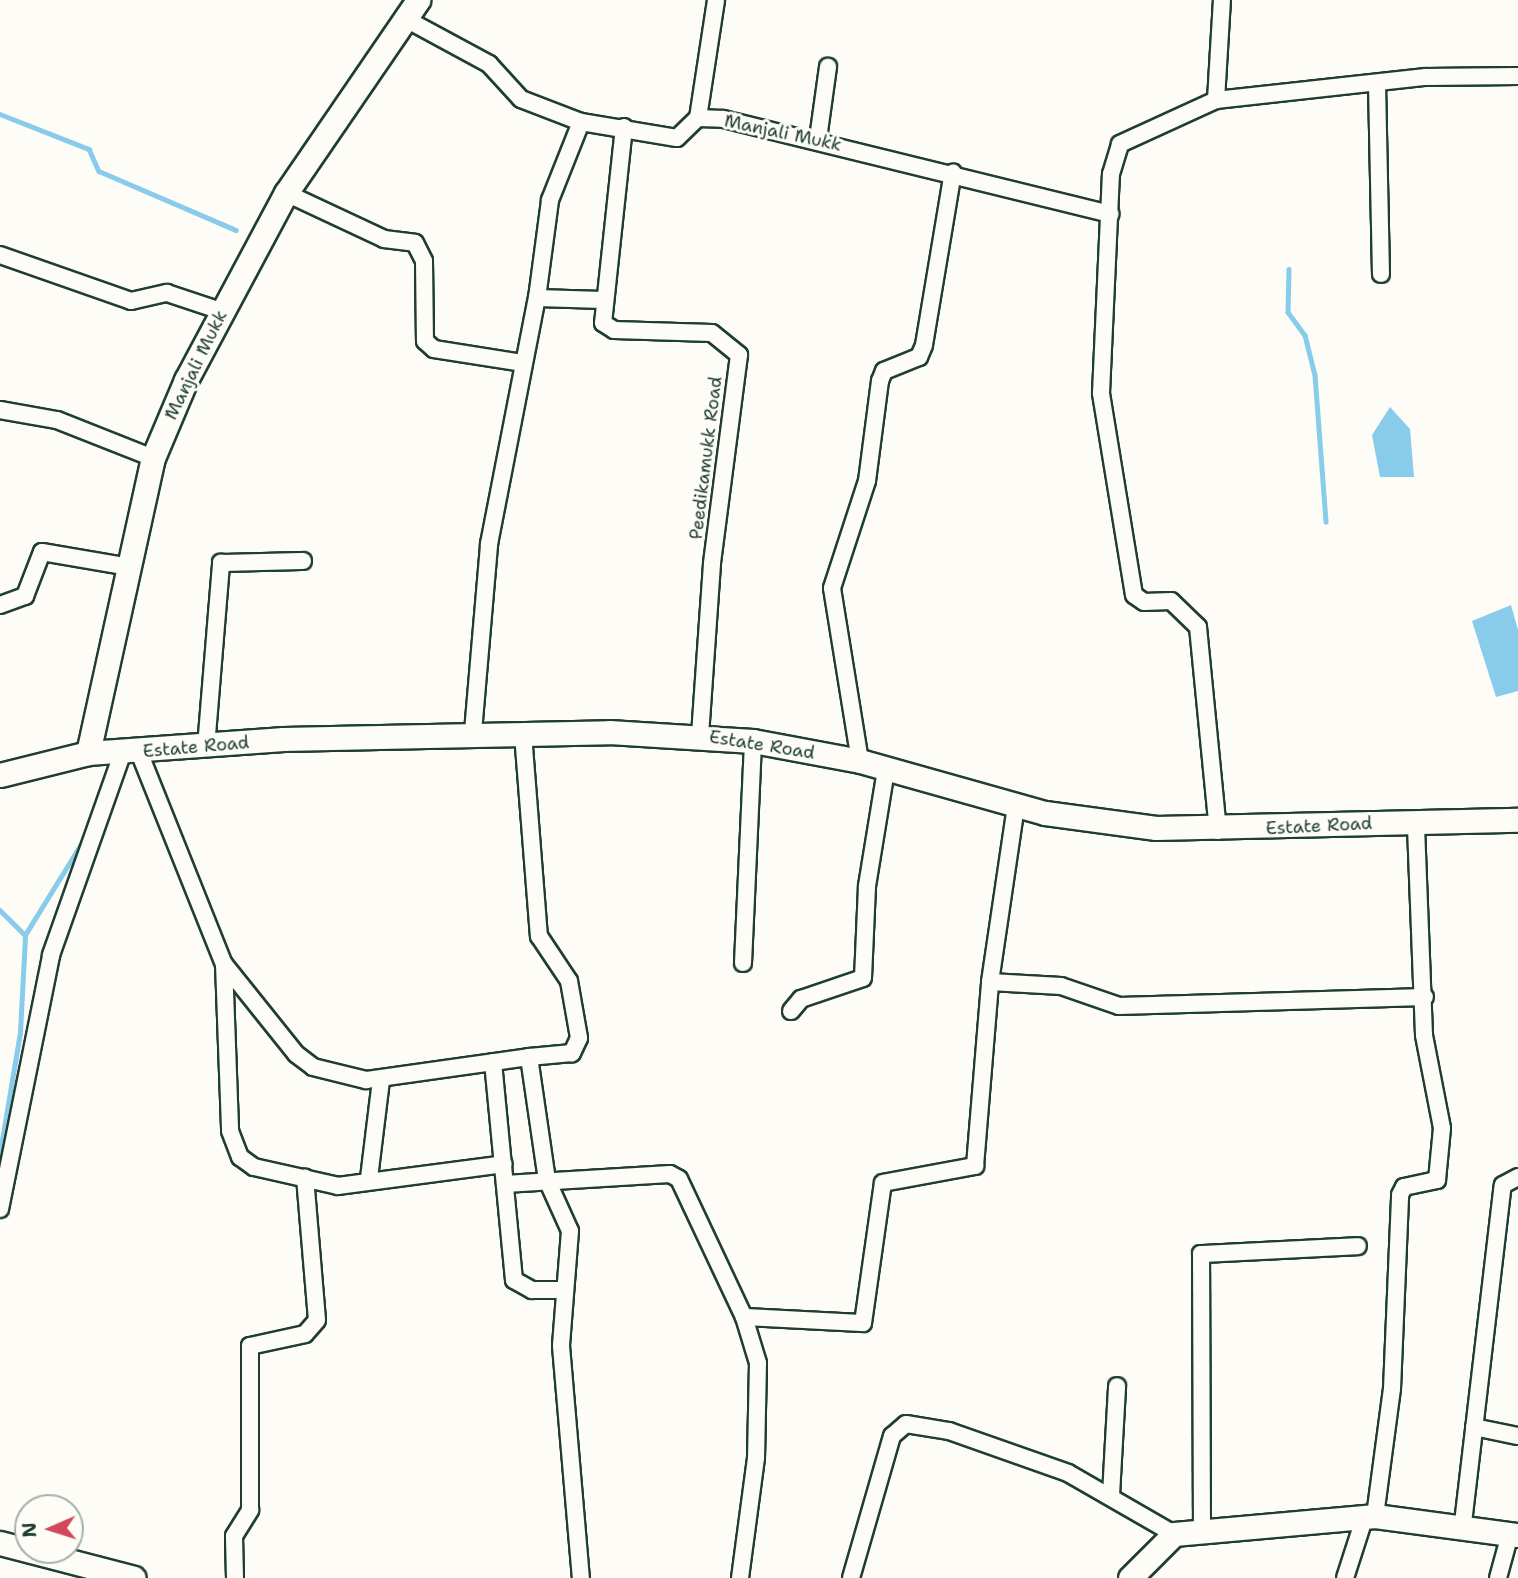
<!DOCTYPE html>
<html>
<head>
<meta charset="utf-8">
<style>
  body { margin:0 }
  #map { position:relative; width:1518px; height:1578px; overflow:hidden; background:#fdfcf7; font-family:"Shantell Sans",sans-serif }
  div>[style] { position:absolute }
  .water>* { inset:0; background:#89cbea }
  .stream>* { height:4.5px; margin:-2.25px; padding:0 2.25px; transform-origin:2.25px; border-radius:2.25px; background:#89cbea }
  .roads { filter:drop-shadow(2px 0 #1f3d34) drop-shadow(-2px 0 #1f3d34) drop-shadow(0 2px #1f3d34) drop-shadow(0 -2px #1f3d34) }
  .street>* { height:16px; margin:-8px; padding:0 8px; transform-origin:8px; border-radius:8px; background:#fdfcf7 }
  .secondary>* { height:23px; margin:-11.5px; padding:0 11.5px; transform-origin:11.5px; border-radius:11.5px; background:#fdfcf7 }
  span { translate:-50% -50%; white-space:nowrap; text-align:center; line-height:1.15; -webkit-text-stroke:6px #fdfcf7; paint-order:stroke }
  .street-label { font-size:18px; color:#1f3d34 }
  .north { position:absolute; left:14px; top:1494px; width:70px; height:70px; box-sizing:border-box; background:#fdfcf7; border:2px solid #a4b0a9; border-radius:50%; rotate:267deg; font-size:19px; font-weight:700; line-height:28px; text-align:center; color:#1f3d34 }
  .north::after { content:''; display:block; margin:auto; width:24px; height:32px; background:#d1495b; clip-path:polygon(50% 0,100% 100%,50% 72%,0 100%) }
</style>
</head>
<body>
<div id="map">
  <div class="water">
    <div style="clip-path:polygon(1390px 407px,1410px 429px,1414px 477px,1380px 477px,1372px 435px)"></div>
    <div style="clip-path:polygon(1511px 605px,1518px 630px,1518px 691px,1496px 697px,1472px 621px)"></div>
  </div>
  <div class="stream">
    <div style="left:0;top:114px;width:96px;rotate:21.5deg"></div>
    <div style="left:89px;top:149px;width:24px;rotate:66deg"></div>
    <div style="left:99px;top:171px;width:149px;rotate:23.3deg"></div>
    <div style="left:1289px;top:269px;width:43px;rotate:91.3deg"></div>
    <div style="left:1288px;top:312px;width:29px;rotate:54deg"></div>
    <div style="left:1305px;top:335px;width:41px;rotate:76deg"></div>
    <div style="left:1315px;top:375px;width:147px;rotate:85.7deg"></div>
    <div style="left:0;top:910px;width:35px;rotate:45deg"></div>
    <div style="left:0;top:1152px;width:122px;rotate:-80.5deg"></div>
    <div style="left:20px;top:1032px;width:97px;rotate:-87deg"></div>
    <div style="left:25px;top:935px;width:113px;rotate:-58.4deg"></div>
  </div>
  <div class="roads">
    <div class="street">
      <div style="left:404px;top:18px;width:97px;rotate:28.4deg"></div>
      <div style="left:489px;top:64px;width:47px;rotate:47.6deg"></div>
      <div style="left:521px;top:99px;width:64px;rotate:21deg"></div>
      <div style="left:581px;top:122px;width:97px;rotate:9.5deg"></div>
      <div style="left:677px;top:138px;width:29px;rotate:-44deg"></div>
      <div style="left:698px;top:118px;width:25px;rotate:2deg"></div>
      <div style="left:723px;top:119px;width:399px;rotate:13.8deg"></div>
      <div style="left:1377px;top:84px;width:190px;rotate:88.8deg"></div>
      <div style="left:1216px;top:100px;width:100px;rotate:-86.6deg"></div>
      <div style="left:698px;top:118px;width:119px;rotate:-81.3deg"></div>
      <div style="left:624px;top:127px;width:197px;rotate:96.1deg"></div>
      <div style="left:603px;top:323px;width:13px;rotate:32deg"></div>
      <div style="left:614px;top:330px;width:98px;rotate:1.8deg"></div>
      <div style="left:712px;top:333px;width:35px;rotate:39deg"></div>
      <div style="left:739px;top:355px;width:211px;rotate:97.4deg"></div>
      <div style="left:712px;top:564px;width:171px;rotate:94deg"></div>
      <div style="left:818px;top:139px;width:73px;rotate:-82.1deg"></div>
      <div style="left:286px;top:193px;width:108px;rotate:25.1deg"></div>
      <div style="left:384px;top:239px;width:31px;rotate:7deg"></div>
      <div style="left:415px;top:243px;width:20px;rotate:63deg"></div>
      <div style="left:424px;top:261px;width:80px;rotate:89.3deg"></div>
      <div style="left:425px;top:341px;width:12px;rotate:42deg"></div>
      <div style="left:434px;top:349px;width:89px;rotate:9deg"></div>
      <div style="left:0;top:255px;width:139px;rotate:19.3deg"></div>
      <div style="left:131px;top:301px;width:37px;rotate:-13deg"></div>
      <div style="left:167px;top:293px;width:57px;rotate:18.4deg"></div>
      <div style="left:537px;top:298px;width:99px;rotate:-82.4deg"></div>
      <div style="left:550px;top:200px;width:84px;rotate:-68.3deg"></div>
      <div style="left:0;top:410px;width:58px;rotate:10deg"></div>
      <div style="left:57px;top:420px;width:103px;rotate:21.6deg"></div>
      <div style="left:0;top:605px;width:27px;rotate:-20deg"></div>
      <div style="left:25px;top:596px;width:47px;rotate:-68.9deg"></div>
      <div style="left:42px;top:552px;width:89px;rotate:9.7deg"></div>
      <div style="left:473px;top:732px;width:189px;rotate:-85.1deg"></div>
      <div style="left:489px;top:544px;width:251px;rotate:-79deg"></div>
      <div style="left:537px;top:298px;width:66px;rotate:1.7deg"></div>
      <div style="left:523px;top:734px;width:203px;rotate:85.5deg"></div>
      <div style="left:539px;top:936px;width:54px;rotate:56.3deg"></div>
      <div style="left:569px;top:981px;width:58px;rotate:80deg"></div>
      <div style="left:579px;top:1038px;width:17px;rotate:115deg"></div>
      <div style="left:572px;top:1053px;width:43px;rotate:174.7deg"></div>
      <div style="left:529px;top:1057px;width:124px;rotate:81.7deg"></div>
      <div style="left:547px;top:1180px;width:56px;rotate:65.7deg"></div>
      <div style="left:570px;top:1231px;width:115px;rotate:94.5deg"></div>
      <div style="left:561px;top:1346px;width:233px;rotate:85.1deg"></div>
      <div style="left:206px;top:747px;width:185px;rotate:-85.3deg"></div>
      <div style="left:221px;top:563px;width:82px;rotate:-1.4deg"></div>
      <div style="left:139px;top:752px;width:228px;rotate:68.2deg"></div>
      <div style="left:224px;top:964px;width:115px;rotate:51.3deg"></div>
      <div style="left:296px;top:1054px;width:21px;rotate:37deg"></div>
      <div style="left:313px;top:1067px;width:55px;rotate:13.8deg"></div>
      <div style="left:366px;top:1080px;width:165px;rotate:-8deg"></div>
      <div style="left:860px;top:761px;width:175px;rotate:-99.2deg"></div>
      <div style="left:832px;top:588px;width:113px;rotate:-71.9deg"></div>
      <div style="left:867px;top:481px;width:101px;rotate:-82.6deg"></div>
      <div style="left:880px;top:381px;width:11px;rotate:-68deg"></div>
      <div style="left:884px;top:371px;width:38px;rotate:-22deg"></div>
      <div style="left:919px;top:357px;width:13px;rotate:-67deg"></div>
      <div style="left:924px;top:345px;width:175px;rotate:-80.5deg"></div>
      <div style="left:1218px;top:831px;width:205px;rotate:-95.6deg"></div>
      <div style="left:1198px;top:627px;width:37px;rotate:-136deg"></div>
      <div style="left:1171px;top:601px;width:27px;rotate:178deg"></div>
      <div style="left:1144px;top:602px;width:12px;rotate:-145deg"></div>
      <div style="left:1134px;top:595px;width:205px;rotate:-99.3deg"></div>
      <div style="left:1101px;top:393px;width:219px;rotate:-87.4deg"></div>
      <div style="left:1111px;top:174px;width:31px;rotate:-73deg"></div>
      <div style="left:1120px;top:144px;width:106px;rotate:-24.6deg"></div>
      <div style="left:1216px;top:100px;width:211px;rotate:-6.3deg"></div>
      <div style="left:1426px;top:77px;width:92px;rotate:-0.6deg"></div>
      <div style="left:743px;top:963px;width:222px;rotate:-87.4deg"></div>
      <div style="left:224px;top:964px;width:167px;rotate:87.9deg"></div>
      <div style="left:230px;top:1131px;width:28px;rotate:69deg"></div>
      <div style="left:240px;top:1157px;width:17px;rotate:36deg"></div>
      <div style="left:254px;top:1167px;width:86px;rotate:12.7deg"></div>
      <div style="left:338px;top:1186px;width:167px;rotate:-7.5deg"></div>
      <div style="left:990px;top:982px;width:71px;rotate:3.2deg"></div>
      <div style="left:1061px;top:986px;width:61px;rotate:19deg"></div>
      <div style="left:1119px;top:1006px;width:306px;rotate:-1.7deg"></div>
      <div style="left:791px;top:1011px;width:16px;rotate:-50deg"></div>
      <div style="left:801px;top:999px;width:65px;rotate:-18.7deg"></div>
      <div style="left:863px;top:978px;width:92px;rotate:-87.5deg"></div>
      <div style="left:867px;top:886px;width:118px;rotate:-80.7deg"></div>
      <div style="left:493px;top:1062px;width:219px;rotate:84.5deg"></div>
      <div style="left:514px;top:1280px;width:21px;rotate:29deg"></div>
      <div style="left:532px;top:1290px;width:30px"></div>
      <div style="left:369px;top:1178px;width:99px;rotate:-83deg"></div>
      <div style="left:505px;top:1184px;width:165px;rotate:-3.5deg"></div>
      <div style="left:670px;top:1174px;width:10px;rotate:29deg"></div>
      <div style="left:679px;top:1179px;width:153px;rotate:64.8deg"></div>
      <div style="left:744px;top:1317px;width:48px;rotate:73.1deg"></div>
      <div style="left:758px;top:1363px;width:95px;rotate:91.2deg"></div>
      <div style="left:756px;top:1458px;width:121px;rotate:97.6deg"></div>
      <div style="left:0;top:1209px;width:259px;rotate:-78.6deg"></div>
      <div style="left:51px;top:955px;width:215px;rotate:-70.5deg"></div>
      <div style="left:744px;top:1317px;width:119px;rotate:2.9deg"></div>
      <div style="left:863px;top:1323px;width:141px;rotate:-81.9deg"></div>
      <div style="left:883px;top:1183px;width:94px;rotate:-10.5deg"></div>
      <div style="left:975px;top:1166px;width:185px;rotate:-85.3deg"></div>
      <div style="left:990px;top:982px;width:178px;rotate:-81.6deg"></div>
      <div style="left:1474px;top:1427px;width:45px;rotate:11.6deg"></div>
      <div style="left:1111px;top:1495px;width:109px;rotate:-86.8deg"></div>
      <div style="left:1375px;top:1516px;width:128px;rotate:-82.4deg"></div>
      <div style="left:1392px;top:1389px;width:194px;rotate:-87.6deg"></div>
      <div style="left:1400px;top:1195px;width:9px;rotate:-63deg"></div>
      <div style="left:1404px;top:1187px;width:34px;rotate:-12deg"></div>
      <div style="left:1437px;top:1180px;width:52px;rotate:-84.5deg"></div>
      <div style="left:1442px;top:1128px;width:95px;rotate:-101deg"></div>
      <div style="left:1424px;top:1035px;width:213px;rotate:-92.2deg"></div>
      <div style="left:1463px;top:1523px;width:340px;rotate:-83.3deg"></div>
      <div style="left:1503px;top:1185px;width:17px;rotate:-28deg"></div>
      <div style="left:1202px;top:1532px;width:278px;rotate:-90.2deg"></div>
      <div style="left:1201px;top:1254px;width:157px;rotate:-2.9deg"></div>
      <div style="left:235px;top:1578px;width:42px;rotate:-91.4deg"></div>
      <div style="left:234px;top:1536px;width:31px;rotate:-58deg"></div>
      <div style="left:250px;top:1510px;width:164px;rotate:-90deg"></div>
      <div style="left:250px;top:1346px;width:56px;rotate:-12.3deg"></div>
      <div style="left:305px;top:1334px;width:18px;rotate:-49deg"></div>
      <div style="left:317px;top:1320px;width:143px;rotate:-94.8deg"></div>
      <div style="left:851px;top:1578px;width:148px;rotate:-73.9deg"></div>
      <div style="left:892px;top:1436px;width:18px;rotate:-41deg"></div>
      <div style="left:906px;top:1424px;width:44px;rotate:9.2deg"></div>
      <div style="left:949px;top:1431px;width:126px;rotate:19.4deg"></div>
      <div style="left:1068px;top:1473px;width:122px;rotate:29.9deg"></div>
      <div style="left:1345px;top:1578px;width:65px;rotate:-72.1deg"></div>
      <div style="left:1498px;top:1578px;width:46px;rotate:-74.7deg"></div>
    </div>
    <div class="secondary">
      <div style="left:88px;top:753px;width:302px;rotate:-77.6deg"></div>
      <div style="left:153px;top:458px;width:85px;rotate:-67.1deg"></div>
      <div style="left:186px;top:380px;width:212px;rotate:-61.9deg"></div>
      <div style="left:286px;top:193px;width:234px;rotate:-55.6deg"></div>
      <div style="left:0;top:775px;width:91px;rotate:-14deg"></div>
      <div style="left:88px;top:753px;width:196px;rotate:-4.1deg"></div>
      <div style="left:283px;top:739px;width:326px;rotate:-1.2deg"></div>
      <div style="left:609px;top:732px;width:144px;rotate:3.6deg"></div>
      <div style="left:753px;top:741px;width:109px;rotate:10.6deg"></div>
      <div style="left:860px;top:761px;width:192px;rotate:15.7deg"></div>
      <div style="left:1045px;top:813px;width:112px;rotate:7.7deg"></div>
      <div style="left:1156px;top:828px;width:362px;rotate:-1.3deg"></div>
      <div style="left:0;top:1543px;width:138px;rotate:14.6deg"></div>
      <div style="left:1130px;top:1578px;width:62px;rotate:-45deg"></div>
      <div style="left:1174px;top:1534px;width:202px;rotate:-5.1deg"></div>
      <div style="left:1375px;top:1516px;width:144px;rotate:7.6deg"></div>
    </div>
  </div>
  <div class="street-label">
    <span style="left:783px;top:133px;rotate:12deg">Manjali Mukk</span>
    <span style="left:196px;top:365px;rotate:-64deg">Manjali Mukk</span>
    <span style="left:706px;top:458px;rotate:-83deg">Peedikamukk Road</span>
    <span style="left:762px;top:745px;rotate:9deg">Estate Road</span>
    <span style="left:196px;top:747px;rotate:-5deg">Estate Road</span>
    <span style="left:1319px;top:826px;rotate:-3deg">Estate Road</span>
  </div>
  <div class="north">N</div>
</div>
</body>
</html>
